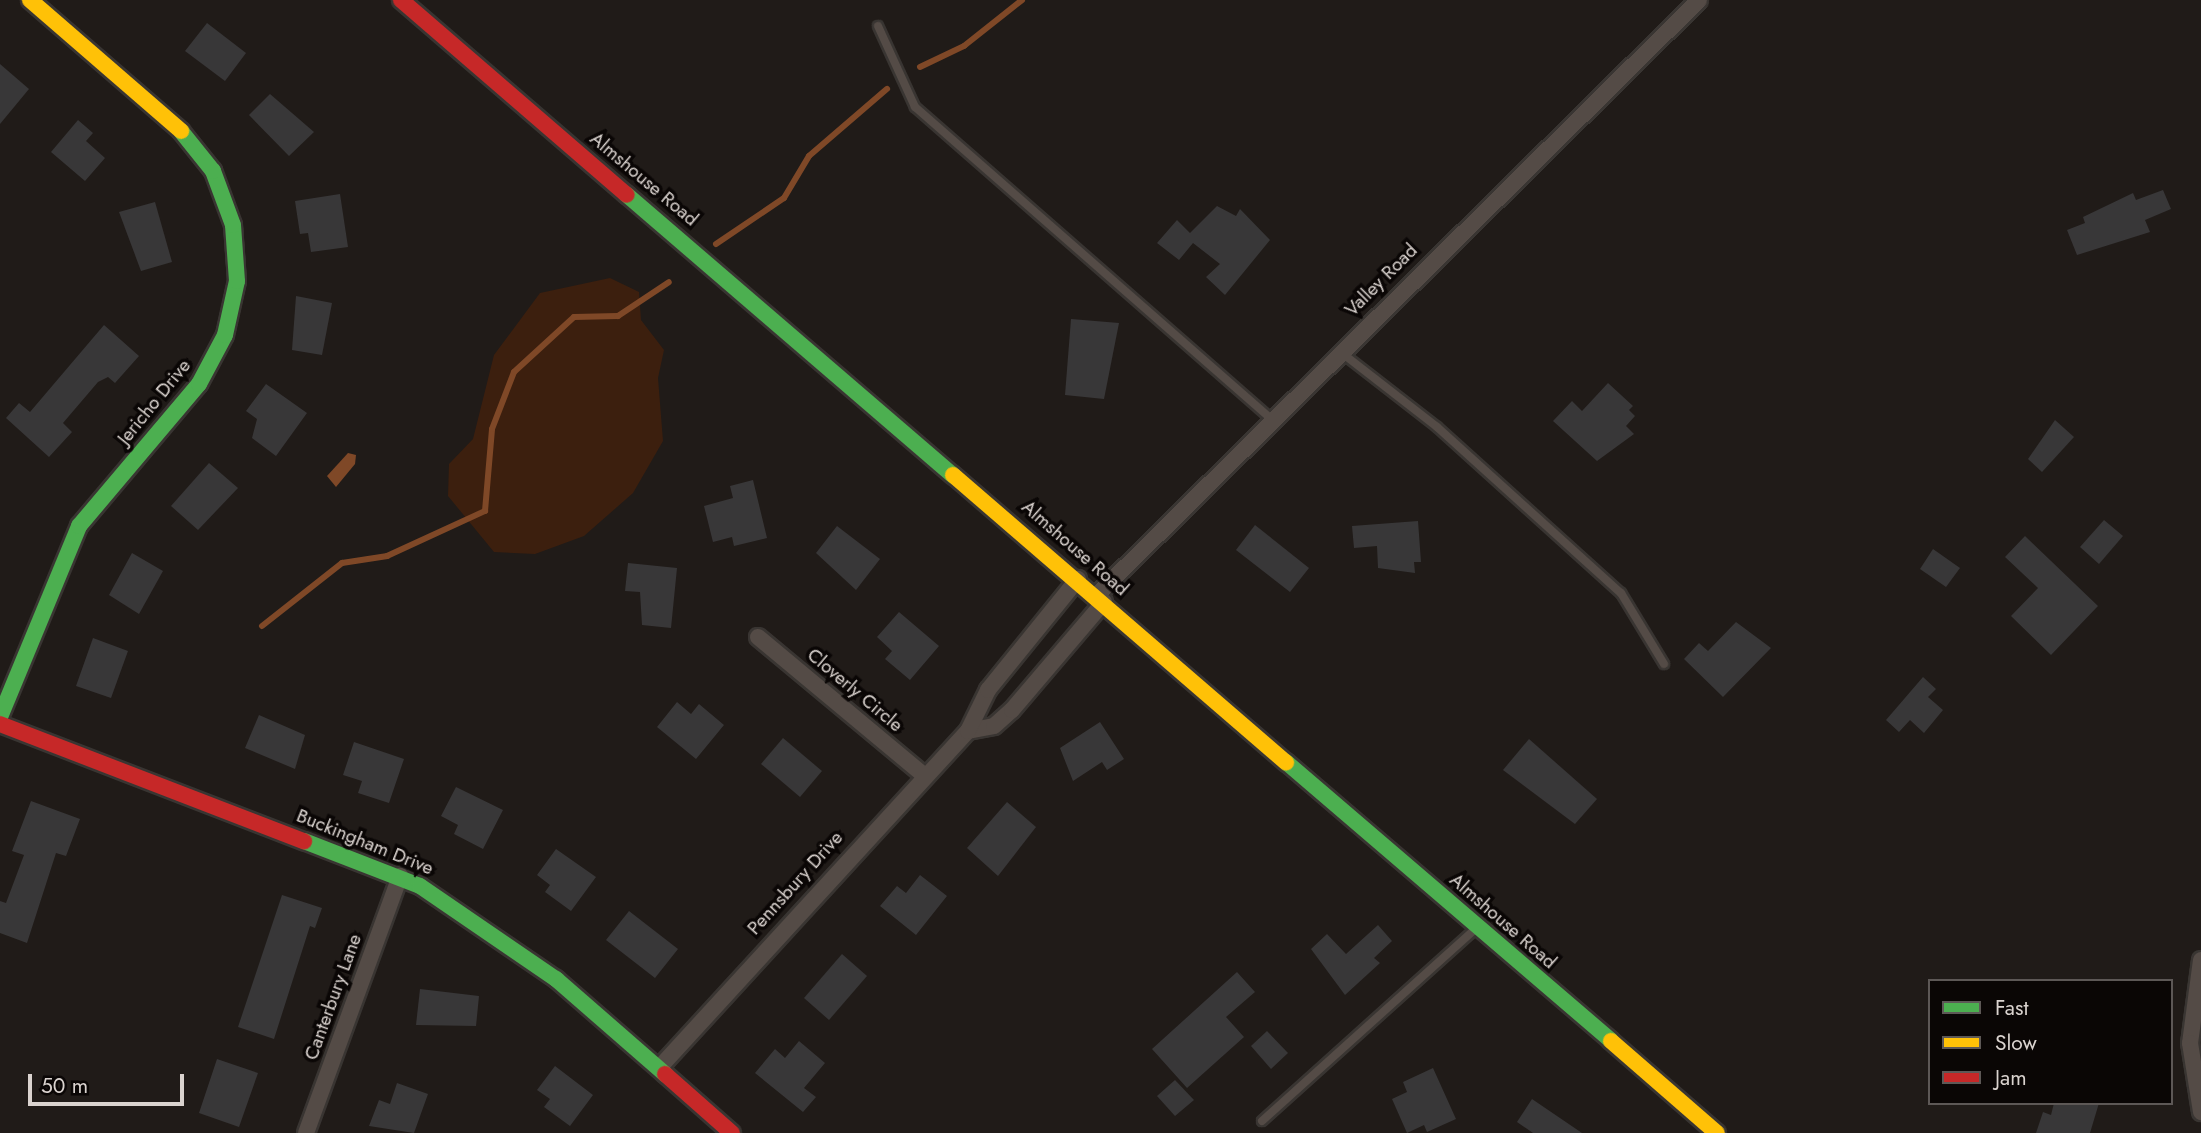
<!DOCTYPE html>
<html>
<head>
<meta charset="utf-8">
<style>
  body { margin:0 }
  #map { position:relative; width:2201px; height:1133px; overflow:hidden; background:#201b18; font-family:Jost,sans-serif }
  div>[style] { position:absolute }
  .green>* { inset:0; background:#3c1f0e }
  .water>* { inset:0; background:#7f4827 }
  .stream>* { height:6px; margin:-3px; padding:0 3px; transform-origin:3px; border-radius:3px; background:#7f4827 }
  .building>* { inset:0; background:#383738 }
  .roads { filter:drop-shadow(2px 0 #393532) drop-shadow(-2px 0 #393532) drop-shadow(0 2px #393532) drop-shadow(0 -2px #393532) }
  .lane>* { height:8px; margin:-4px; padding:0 4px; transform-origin:4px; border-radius:4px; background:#544b46 }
  .street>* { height:16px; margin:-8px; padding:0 8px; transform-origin:8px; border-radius:8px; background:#544b46 }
  .fast>* { height:16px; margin:-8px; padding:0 8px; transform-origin:8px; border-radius:8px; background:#4caf50 }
  .slow>* { height:16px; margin:-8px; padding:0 8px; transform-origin:8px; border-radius:8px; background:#ffc107 }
  .jam>* { height:16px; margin:-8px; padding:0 8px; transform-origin:8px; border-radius:8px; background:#c62828 }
  span { translate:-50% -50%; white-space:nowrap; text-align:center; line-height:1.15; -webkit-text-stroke:7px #0a0605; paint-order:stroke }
  .street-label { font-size:19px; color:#dad3cf }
  .legend { position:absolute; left:1928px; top:979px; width:245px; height:126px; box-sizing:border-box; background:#0a0605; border:2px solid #5d5856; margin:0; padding:9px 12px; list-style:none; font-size:21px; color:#dad3cf }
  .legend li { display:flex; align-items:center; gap:14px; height:35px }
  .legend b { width:35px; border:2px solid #5d5856 }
  .scale { position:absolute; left:28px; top:1074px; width:156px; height:32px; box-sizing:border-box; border:4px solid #dad3cf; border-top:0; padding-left:9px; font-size:21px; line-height:24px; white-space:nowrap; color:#dad3cf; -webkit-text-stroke:5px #0a0605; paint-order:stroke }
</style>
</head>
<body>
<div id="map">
  <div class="green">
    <div style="clip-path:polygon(610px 278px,639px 292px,641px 320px,664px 350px,658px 378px,663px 441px,633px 493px,584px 536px,535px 554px,494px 552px,448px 496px,449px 464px,473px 439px,494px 355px,540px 293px)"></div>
  </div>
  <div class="water">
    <div style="clip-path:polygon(348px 453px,356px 455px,355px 464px,336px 487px,327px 476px)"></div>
  </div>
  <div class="stream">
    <div style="left:920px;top:67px;width:49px;rotate:-25.5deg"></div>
    <div style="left:964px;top:46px;width:74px;rotate:-38.4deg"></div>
    <div style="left:716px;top:244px;width:82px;rotate:-34.1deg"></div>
    <div style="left:784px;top:198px;width:49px;rotate:-59.2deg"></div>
    <div style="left:809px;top:156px;width:103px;rotate:-40.7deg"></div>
    <div style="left:262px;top:626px;width:102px;rotate:-38.2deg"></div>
    <div style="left:342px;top:563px;width:46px;rotate:-8.8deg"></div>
    <div style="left:387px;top:556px;width:108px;rotate:-24.7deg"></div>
    <div style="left:485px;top:511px;width:82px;rotate:-85.1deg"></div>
    <div style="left:492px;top:429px;width:61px;rotate:-68.9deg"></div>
    <div style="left:514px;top:372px;width:81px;rotate:-42.5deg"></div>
    <div style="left:574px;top:317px;width:44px;rotate:-1.3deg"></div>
    <div style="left:618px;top:316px;width:61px;rotate:-33.7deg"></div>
  </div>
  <div class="building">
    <div style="clip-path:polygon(207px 23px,246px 53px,225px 81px,185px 51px)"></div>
    <div style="clip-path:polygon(0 64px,29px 89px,0 124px)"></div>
    <div style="clip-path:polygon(270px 94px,314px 132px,289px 156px,249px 115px)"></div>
    <div style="clip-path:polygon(78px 120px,93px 133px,86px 141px,105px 158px,85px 181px,51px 152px)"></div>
    <div style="clip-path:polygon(2163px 190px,2171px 209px,2145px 220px,2150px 232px,2077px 255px,2067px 230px,2085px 223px,2083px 217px,2133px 193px,2136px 200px)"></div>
    <div style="clip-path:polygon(340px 194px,348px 247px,311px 252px,308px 233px,300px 234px,295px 201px)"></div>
    <div style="clip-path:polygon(155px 202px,172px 262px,141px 271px,119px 212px)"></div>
    <div style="clip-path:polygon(1217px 206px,1236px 216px,1240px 209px,1270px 240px,1225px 295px,1206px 277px,1220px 264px,1193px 243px,1179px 260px,1157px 243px,1177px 220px,1190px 233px)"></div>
    <div style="clip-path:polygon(296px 296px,332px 303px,322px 355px,292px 350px)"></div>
    <div style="clip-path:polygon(1071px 319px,1119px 323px,1104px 399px,1065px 395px)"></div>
    <div style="clip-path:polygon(104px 325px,139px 356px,115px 383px,108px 377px,98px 382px,63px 423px,72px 432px,49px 457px,6px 418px,19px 403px,30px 412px)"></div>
    <div style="clip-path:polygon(1608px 383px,1633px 406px,1629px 410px,1635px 416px,1626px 426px,1634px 434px,1597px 461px,1553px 421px,1572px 401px,1582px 411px)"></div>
    <div style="clip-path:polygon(266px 384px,307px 413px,276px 456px,252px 438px,257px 419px,246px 411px)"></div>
    <div style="clip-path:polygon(2055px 420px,2074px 437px,2042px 472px,2028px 459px)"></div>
    <div style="clip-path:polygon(209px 463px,238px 488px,198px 530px,171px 506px)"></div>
    <div style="clip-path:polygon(753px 480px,767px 538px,734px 546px,732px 537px,713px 542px,704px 506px,733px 498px,730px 486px)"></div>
    <div style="clip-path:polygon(2104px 520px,2123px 536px,2099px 564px,2080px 547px)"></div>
    <div style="clip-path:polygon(1418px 521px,1421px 562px,1414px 562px,1415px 573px,1378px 568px,1377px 546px,1354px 548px,1352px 526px)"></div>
    <div style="clip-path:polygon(1255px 525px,1309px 568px,1290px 592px,1236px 550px)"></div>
    <div style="clip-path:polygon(837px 526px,880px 559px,856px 590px,816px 553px)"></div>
    <div style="clip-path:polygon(2025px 536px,2098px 606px,2051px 655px,2011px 616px,2038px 588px,2005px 557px)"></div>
    <div style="clip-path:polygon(1933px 549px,1960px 568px,1946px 587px,1920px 569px)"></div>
    <div style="clip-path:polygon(132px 553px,163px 571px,139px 614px,109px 595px)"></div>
    <div style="clip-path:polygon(628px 563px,677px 568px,671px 628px,642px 625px,640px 592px,625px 591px)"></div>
    <div style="clip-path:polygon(899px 612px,939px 646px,910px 680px,885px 659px,892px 651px,877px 637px)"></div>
    <div style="clip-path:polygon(1736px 622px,1771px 648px,1723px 697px,1684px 659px,1699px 643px,1708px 651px)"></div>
    <div style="clip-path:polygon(93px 638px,128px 651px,111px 698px,76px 686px)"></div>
    <div style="clip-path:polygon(1923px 677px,1936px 689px,1928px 697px,1943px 710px,1924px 733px,1910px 720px,1899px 732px,1886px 720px)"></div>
    <div style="clip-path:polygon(677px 702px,691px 714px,699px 704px,724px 725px,696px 759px,657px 727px)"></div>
    <div style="clip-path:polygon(259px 715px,305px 735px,295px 769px,245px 748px)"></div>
    <div style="clip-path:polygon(1100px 722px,1124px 759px,1107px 770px,1102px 762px,1073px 781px,1060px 748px)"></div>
    <div style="clip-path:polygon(783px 738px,822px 771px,800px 797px,761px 764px)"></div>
    <div style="clip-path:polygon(1529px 739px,1597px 799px,1575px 824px,1503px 770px)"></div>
    <div style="clip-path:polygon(354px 742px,404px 759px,389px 803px,358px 793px,362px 781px,343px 775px)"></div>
    <div style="clip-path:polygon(456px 787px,503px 810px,483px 849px,454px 834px,458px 825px,441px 816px)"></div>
    <div style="clip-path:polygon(31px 801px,80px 819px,66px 856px,56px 853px,27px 943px,0 933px,0 901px,6px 903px,24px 855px,12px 851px)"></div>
    <div style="clip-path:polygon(1007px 802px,1036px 827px,998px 876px,967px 848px)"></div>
    <div style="clip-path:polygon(556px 849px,596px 877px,571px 911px,545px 892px,550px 885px,537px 875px)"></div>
    <div style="clip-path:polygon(920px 875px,947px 896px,916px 935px,880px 906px,897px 886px,906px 893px)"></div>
    <div style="clip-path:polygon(282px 895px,322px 908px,315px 928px,310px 926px,274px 1039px,238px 1027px)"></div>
    <div style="clip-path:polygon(629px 911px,678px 949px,655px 978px,606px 940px)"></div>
    <div style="clip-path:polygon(1378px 925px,1392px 941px,1374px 958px,1380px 963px,1345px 995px,1311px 949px,1327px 934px,1346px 954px)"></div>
    <div style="clip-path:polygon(842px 954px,867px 976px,829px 1020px,804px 998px)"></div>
    <div style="clip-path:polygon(1237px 972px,1255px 992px,1226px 1017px,1244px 1037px,1187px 1088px,1152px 1049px)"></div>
    <div style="clip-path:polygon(420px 989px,479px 996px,476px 1026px,416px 1025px)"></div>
    <div style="clip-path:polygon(1267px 1031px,1288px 1053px,1271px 1069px,1251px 1046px)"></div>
    <div style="clip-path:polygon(799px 1041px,825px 1063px,804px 1088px,816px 1097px,803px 1112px,755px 1073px,775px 1049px,785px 1058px)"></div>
    <div style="clip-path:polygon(217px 1059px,258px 1073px,239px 1127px,199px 1113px)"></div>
    <div style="clip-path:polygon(555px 1066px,593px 1095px,570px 1126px,544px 1107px,550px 1099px,537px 1090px)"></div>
    <div style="clip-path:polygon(1433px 1068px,1456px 1119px,1427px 1132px,1424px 1125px,1407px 1133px,1392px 1099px,1407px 1092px,1403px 1082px)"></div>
    <div style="clip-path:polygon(1175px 1080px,1194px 1100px,1175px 1116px,1157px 1096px)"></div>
    <div style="clip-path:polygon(397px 1083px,428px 1094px,414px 1133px,369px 1126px,379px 1100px,390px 1104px)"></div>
    <div style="clip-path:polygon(1532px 1099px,1582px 1133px,1533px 1133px,1517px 1122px)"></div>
    <div style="clip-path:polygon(2054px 1103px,2099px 1103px,2090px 1133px,2036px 1133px,2043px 1112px,2051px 1115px)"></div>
  </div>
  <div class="roads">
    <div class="lane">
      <div style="left:878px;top:26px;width:89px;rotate:65.4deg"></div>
      <div style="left:915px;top:107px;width:473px;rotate:41.2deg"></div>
      <div style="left:1342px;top:353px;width:120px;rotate:37.9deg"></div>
      <div style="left:1437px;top:427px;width:248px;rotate:42.1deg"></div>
      <div style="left:1621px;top:593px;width:83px;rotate:58.8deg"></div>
      <div style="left:1262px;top:1121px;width:287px;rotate:-42deg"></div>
    </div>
    <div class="street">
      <div style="left:1097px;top:595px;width:846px;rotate:-44.66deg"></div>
      <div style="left:758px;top:637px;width:217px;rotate:39.8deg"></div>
      <div style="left:968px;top:731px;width:26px;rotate:-11deg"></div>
      <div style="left:994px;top:726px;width:24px;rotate:-42deg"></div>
      <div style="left:1012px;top:710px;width:142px;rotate:-49.6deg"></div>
      <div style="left:2201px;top:960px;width:84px;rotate:97.5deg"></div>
      <div style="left:2190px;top:1043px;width:70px;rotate:80.9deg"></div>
      <div style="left:659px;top:1068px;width:457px;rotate:-47.5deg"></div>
      <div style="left:968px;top:731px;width:46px;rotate:-64deg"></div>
      <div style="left:988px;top:690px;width:143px;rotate:-51deg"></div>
      <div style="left:306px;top:1133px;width:274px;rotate:-69.9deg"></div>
    </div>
    <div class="fast">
      <div style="left:627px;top:195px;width:430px;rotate:40.7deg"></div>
      <div style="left:0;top:717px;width:207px;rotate:-67.5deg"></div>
      <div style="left:79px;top:526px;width:186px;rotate:-49.8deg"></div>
      <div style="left:199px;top:384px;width:55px;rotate:-62deg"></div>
      <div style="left:225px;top:335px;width:55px;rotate:-77.5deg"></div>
      <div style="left:237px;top:281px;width:56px;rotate:-94.1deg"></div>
      <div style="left:233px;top:225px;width:58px;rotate:-110.3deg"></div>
      <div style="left:213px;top:171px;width:51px;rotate:-128.7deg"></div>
      <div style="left:1286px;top:762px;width:428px;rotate:40.6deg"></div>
      <div style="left:304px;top:841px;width:124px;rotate:21.2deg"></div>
      <div style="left:420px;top:886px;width:165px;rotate:34.4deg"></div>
      <div style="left:556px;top:979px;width:145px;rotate:41.1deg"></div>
    </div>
    <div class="slow">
      <div style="left:30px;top:0;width:200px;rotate:40.9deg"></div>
      <div style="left:953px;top:475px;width:440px;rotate:40.8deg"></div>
      <div style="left:1611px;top:1041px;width:140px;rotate:41deg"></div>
    </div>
    <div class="jam">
      <div style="left:401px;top:0;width:298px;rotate:40.8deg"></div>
      <div style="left:0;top:724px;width:326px;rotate:21.1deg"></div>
      <div style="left:665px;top:1074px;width:89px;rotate:41.4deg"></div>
    </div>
  </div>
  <div class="street-label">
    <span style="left:644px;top:179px;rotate:40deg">Almshouse Road</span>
    <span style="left:1381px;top:280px;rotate:-45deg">Valley Road</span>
    <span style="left:154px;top:402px;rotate:-51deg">Jericho Drive</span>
    <span style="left:1075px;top:548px;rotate:41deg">Almshouse Road</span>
    <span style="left:855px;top:690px;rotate:40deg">Cloverly Circle</span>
    <span style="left:365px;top:842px;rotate:22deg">Buckingham Drive</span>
    <span style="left:795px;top:883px;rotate:-48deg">Pennsbury Drive</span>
    <span style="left:1503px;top:921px;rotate:41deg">Almshouse Road</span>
    <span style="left:333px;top:997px;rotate:-70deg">Canterbury Lane</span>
  </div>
  <ul class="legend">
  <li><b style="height:9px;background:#4caf50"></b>Fast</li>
  <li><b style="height:9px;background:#ffc107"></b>Slow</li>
  <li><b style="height:9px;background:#c62828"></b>Jam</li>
  </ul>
  <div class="scale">50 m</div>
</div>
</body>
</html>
